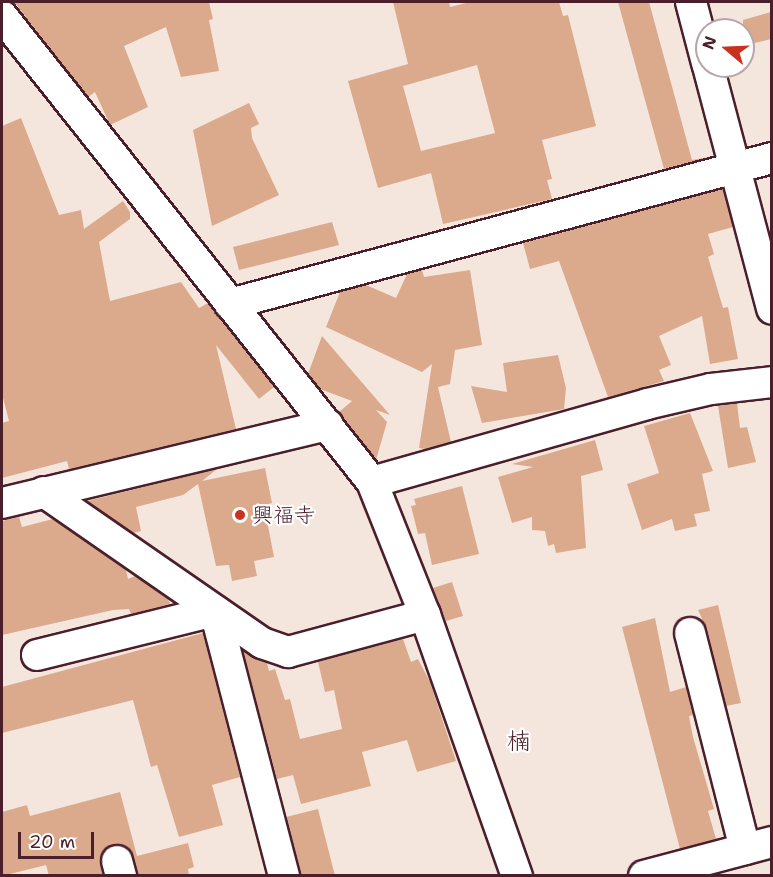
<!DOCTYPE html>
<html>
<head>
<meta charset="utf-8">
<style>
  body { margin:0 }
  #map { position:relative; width:773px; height:877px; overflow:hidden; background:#f4e6dd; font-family:"Shantell Sans","Klee One",sans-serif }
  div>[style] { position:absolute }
  .building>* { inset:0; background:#dbaa8d }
  .roads { filter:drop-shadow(2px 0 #4a1f2b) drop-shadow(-2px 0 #4a1f2b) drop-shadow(0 2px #4a1f2b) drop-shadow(0 -2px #4a1f2b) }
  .minor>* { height:30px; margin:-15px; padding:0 15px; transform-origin:15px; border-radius:15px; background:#fff }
  .dots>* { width:16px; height:16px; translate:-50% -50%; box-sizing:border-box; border:3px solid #fff; border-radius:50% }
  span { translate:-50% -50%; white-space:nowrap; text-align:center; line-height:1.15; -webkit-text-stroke:4.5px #fff; paint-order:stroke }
  .poi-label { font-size:21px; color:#4a1f2b }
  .left { translate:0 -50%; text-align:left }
  .quarter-label { font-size:24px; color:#4a1f2b }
  .frame { position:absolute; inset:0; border:3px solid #4a1f2b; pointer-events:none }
  .north { position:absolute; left:695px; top:18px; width:60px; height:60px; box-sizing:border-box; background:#fff; border:2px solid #b7a5aa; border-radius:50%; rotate:289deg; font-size:16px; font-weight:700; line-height:24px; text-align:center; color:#4a1f2b }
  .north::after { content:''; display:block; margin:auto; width:21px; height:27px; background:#c8321e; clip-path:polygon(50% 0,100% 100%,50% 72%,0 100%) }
  .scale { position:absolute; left:18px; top:832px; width:76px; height:27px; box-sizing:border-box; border:3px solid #4a1f2b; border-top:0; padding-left:8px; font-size:18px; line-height:21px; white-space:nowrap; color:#4a1f2b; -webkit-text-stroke:4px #fff; paint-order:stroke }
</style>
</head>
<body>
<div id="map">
  <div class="building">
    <div style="clip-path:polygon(14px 2px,209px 2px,213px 19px,209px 20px,219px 71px,181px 77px,166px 27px,124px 46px,148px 107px,110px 125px,95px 92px,88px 97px)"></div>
    <div style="clip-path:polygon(evenodd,393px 2px,449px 2px,450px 7px,470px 2px,559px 2px,563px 16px,568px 15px,596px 126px,542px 140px,552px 179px,547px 180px,552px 199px,443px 224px,431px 173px,378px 188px,348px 81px,408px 64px,393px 2px,477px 65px,495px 133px,421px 151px,403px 86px,477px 65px)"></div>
    <div style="clip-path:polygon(618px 2px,649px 2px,692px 160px,714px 156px,664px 169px)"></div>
    <div style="clip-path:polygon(771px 12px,771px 39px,743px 46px,743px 20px)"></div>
    <div style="clip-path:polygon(249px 103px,259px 124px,251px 128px,252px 138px,279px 195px,212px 226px,193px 130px)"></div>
    <div style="clip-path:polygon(21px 118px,59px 215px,81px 210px,84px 229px,123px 201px,130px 212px,130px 219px,99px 242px,110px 301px,181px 282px,199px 308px,208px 303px,274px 387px,259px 399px,216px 345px,236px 429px,69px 469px,67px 461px,2px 478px,2px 423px,9px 421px,2px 394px,2px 126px)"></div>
    <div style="clip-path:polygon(723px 189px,733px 227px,708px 234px,714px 254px,708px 257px,723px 308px,728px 307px,738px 359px,710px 364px,702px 316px,659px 336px,671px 365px,659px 370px,664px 381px,608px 397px,559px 261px,530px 269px,523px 243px)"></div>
    <div style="clip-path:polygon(332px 222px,339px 245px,239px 270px,233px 247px)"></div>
    <div style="clip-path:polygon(422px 270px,424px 277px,470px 270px,482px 345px,455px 350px,450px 384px,438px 387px,451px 442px,425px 449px,419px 448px,432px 364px,422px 372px,326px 327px,340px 292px,366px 285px,396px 298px,407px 274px)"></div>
    <div style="clip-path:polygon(322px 336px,390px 415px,376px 410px,387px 422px,376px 460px,339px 412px,352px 401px,320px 389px,308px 374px)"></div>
    <div style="clip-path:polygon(558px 355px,566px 388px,564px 409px,482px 423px,471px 386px,507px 392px,503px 363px)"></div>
    <div style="clip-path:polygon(737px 403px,740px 428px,747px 427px,756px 462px,728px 468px,718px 406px)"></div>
    <div style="clip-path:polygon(690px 413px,713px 471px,702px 474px,710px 511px,694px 514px,697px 526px,675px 531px,672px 519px,642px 530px,627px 484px,659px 473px,644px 426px)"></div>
    <div style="clip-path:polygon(595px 440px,603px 470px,581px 476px,586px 548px,556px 553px,554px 544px,548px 546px,545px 531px,532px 530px,532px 517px,512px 523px,498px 477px,533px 467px,512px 464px)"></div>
    <div style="clip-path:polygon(265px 468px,272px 503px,264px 505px,274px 557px,254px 561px,257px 576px,232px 581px,229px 565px,216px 566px,198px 484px,183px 495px,136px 507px,141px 531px,133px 533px,87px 501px,217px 469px,202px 481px)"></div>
    <div style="clip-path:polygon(462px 486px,479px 554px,432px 565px,425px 533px,418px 534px,411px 506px,416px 505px,414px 499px)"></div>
    <div style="clip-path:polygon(19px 517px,22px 527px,53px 519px,126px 570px,128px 579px,135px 576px,168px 599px,170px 604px,131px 614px,129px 609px,113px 610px,2px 635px,2px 521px)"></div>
    <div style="clip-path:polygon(452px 582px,463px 616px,446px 621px,433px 588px)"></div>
    <div style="clip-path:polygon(718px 605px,741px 703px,726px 706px,707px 629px,698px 610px)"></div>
    <div style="clip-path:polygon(655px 618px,670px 692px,686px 687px,693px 715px,689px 716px,693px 737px,714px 809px,708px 811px,716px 839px,680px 849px,622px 627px)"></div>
    <div style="clip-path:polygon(203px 633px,240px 777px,212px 785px,223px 825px,179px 837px,157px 765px,151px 767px,133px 700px,2px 733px,2px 687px)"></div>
    <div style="clip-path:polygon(403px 639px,411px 662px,418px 659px,430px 682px,456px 761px,417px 772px,407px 740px,362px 752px,371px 786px,301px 804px,293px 775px,277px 779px,243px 651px,267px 663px,269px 671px,275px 669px,285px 700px,290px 699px,300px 739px,342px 729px,334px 690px,325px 692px,318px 662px)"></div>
    <div style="clip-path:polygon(120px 792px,137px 856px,188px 843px,194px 867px,188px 869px,189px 876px,138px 876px,133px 856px,121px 844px,105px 848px,101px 856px,103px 876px,49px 876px,46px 865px,2px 876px,2px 812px,27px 805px,30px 816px)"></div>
    <div style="clip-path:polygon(318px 809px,335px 876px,301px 876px,286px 817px)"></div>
  </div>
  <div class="roads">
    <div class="minor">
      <div style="left:691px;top:2px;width:63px;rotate:75.3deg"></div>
      <div style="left:2px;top:16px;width:595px;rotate:51.55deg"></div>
      <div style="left:372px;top:482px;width:143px;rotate:68.3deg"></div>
      <div style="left:425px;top:615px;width:277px;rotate:70.6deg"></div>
      <div style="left:708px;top:66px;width:251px;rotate:75.2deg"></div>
      <div style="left:230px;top:304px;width:561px;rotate:-15.08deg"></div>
      <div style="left:372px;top:482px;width:286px;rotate:-15.8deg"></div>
      <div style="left:647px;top:404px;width:66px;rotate:-13.2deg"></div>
      <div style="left:711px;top:389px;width:61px;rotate:-6.5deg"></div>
      <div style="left:44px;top:492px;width:265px;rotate:34.7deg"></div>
      <div style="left:262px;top:643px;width:28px;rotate:19deg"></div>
      <div style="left:288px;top:652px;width:142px;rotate:-15.1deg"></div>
      <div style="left:2px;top:503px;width:335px;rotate:-13.5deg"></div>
      <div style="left:690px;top:633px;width:223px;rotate:75.7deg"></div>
      <div style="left:37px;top:655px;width:183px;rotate:-13.9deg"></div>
      <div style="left:215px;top:611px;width:274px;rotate:75.4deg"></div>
      <div style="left:117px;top:861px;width:16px;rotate:75deg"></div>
      <div style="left:644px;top:876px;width:132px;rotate:-14.9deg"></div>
    </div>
  </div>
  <div class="dots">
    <div style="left:240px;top:515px;background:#c8321e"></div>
  </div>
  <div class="poi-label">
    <span class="left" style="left:252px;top:515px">興福寺</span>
  </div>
  <div class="quarter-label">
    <span style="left:519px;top:742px">楠</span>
  </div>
  <div class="frame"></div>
  <div class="north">N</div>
  <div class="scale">20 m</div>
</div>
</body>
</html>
